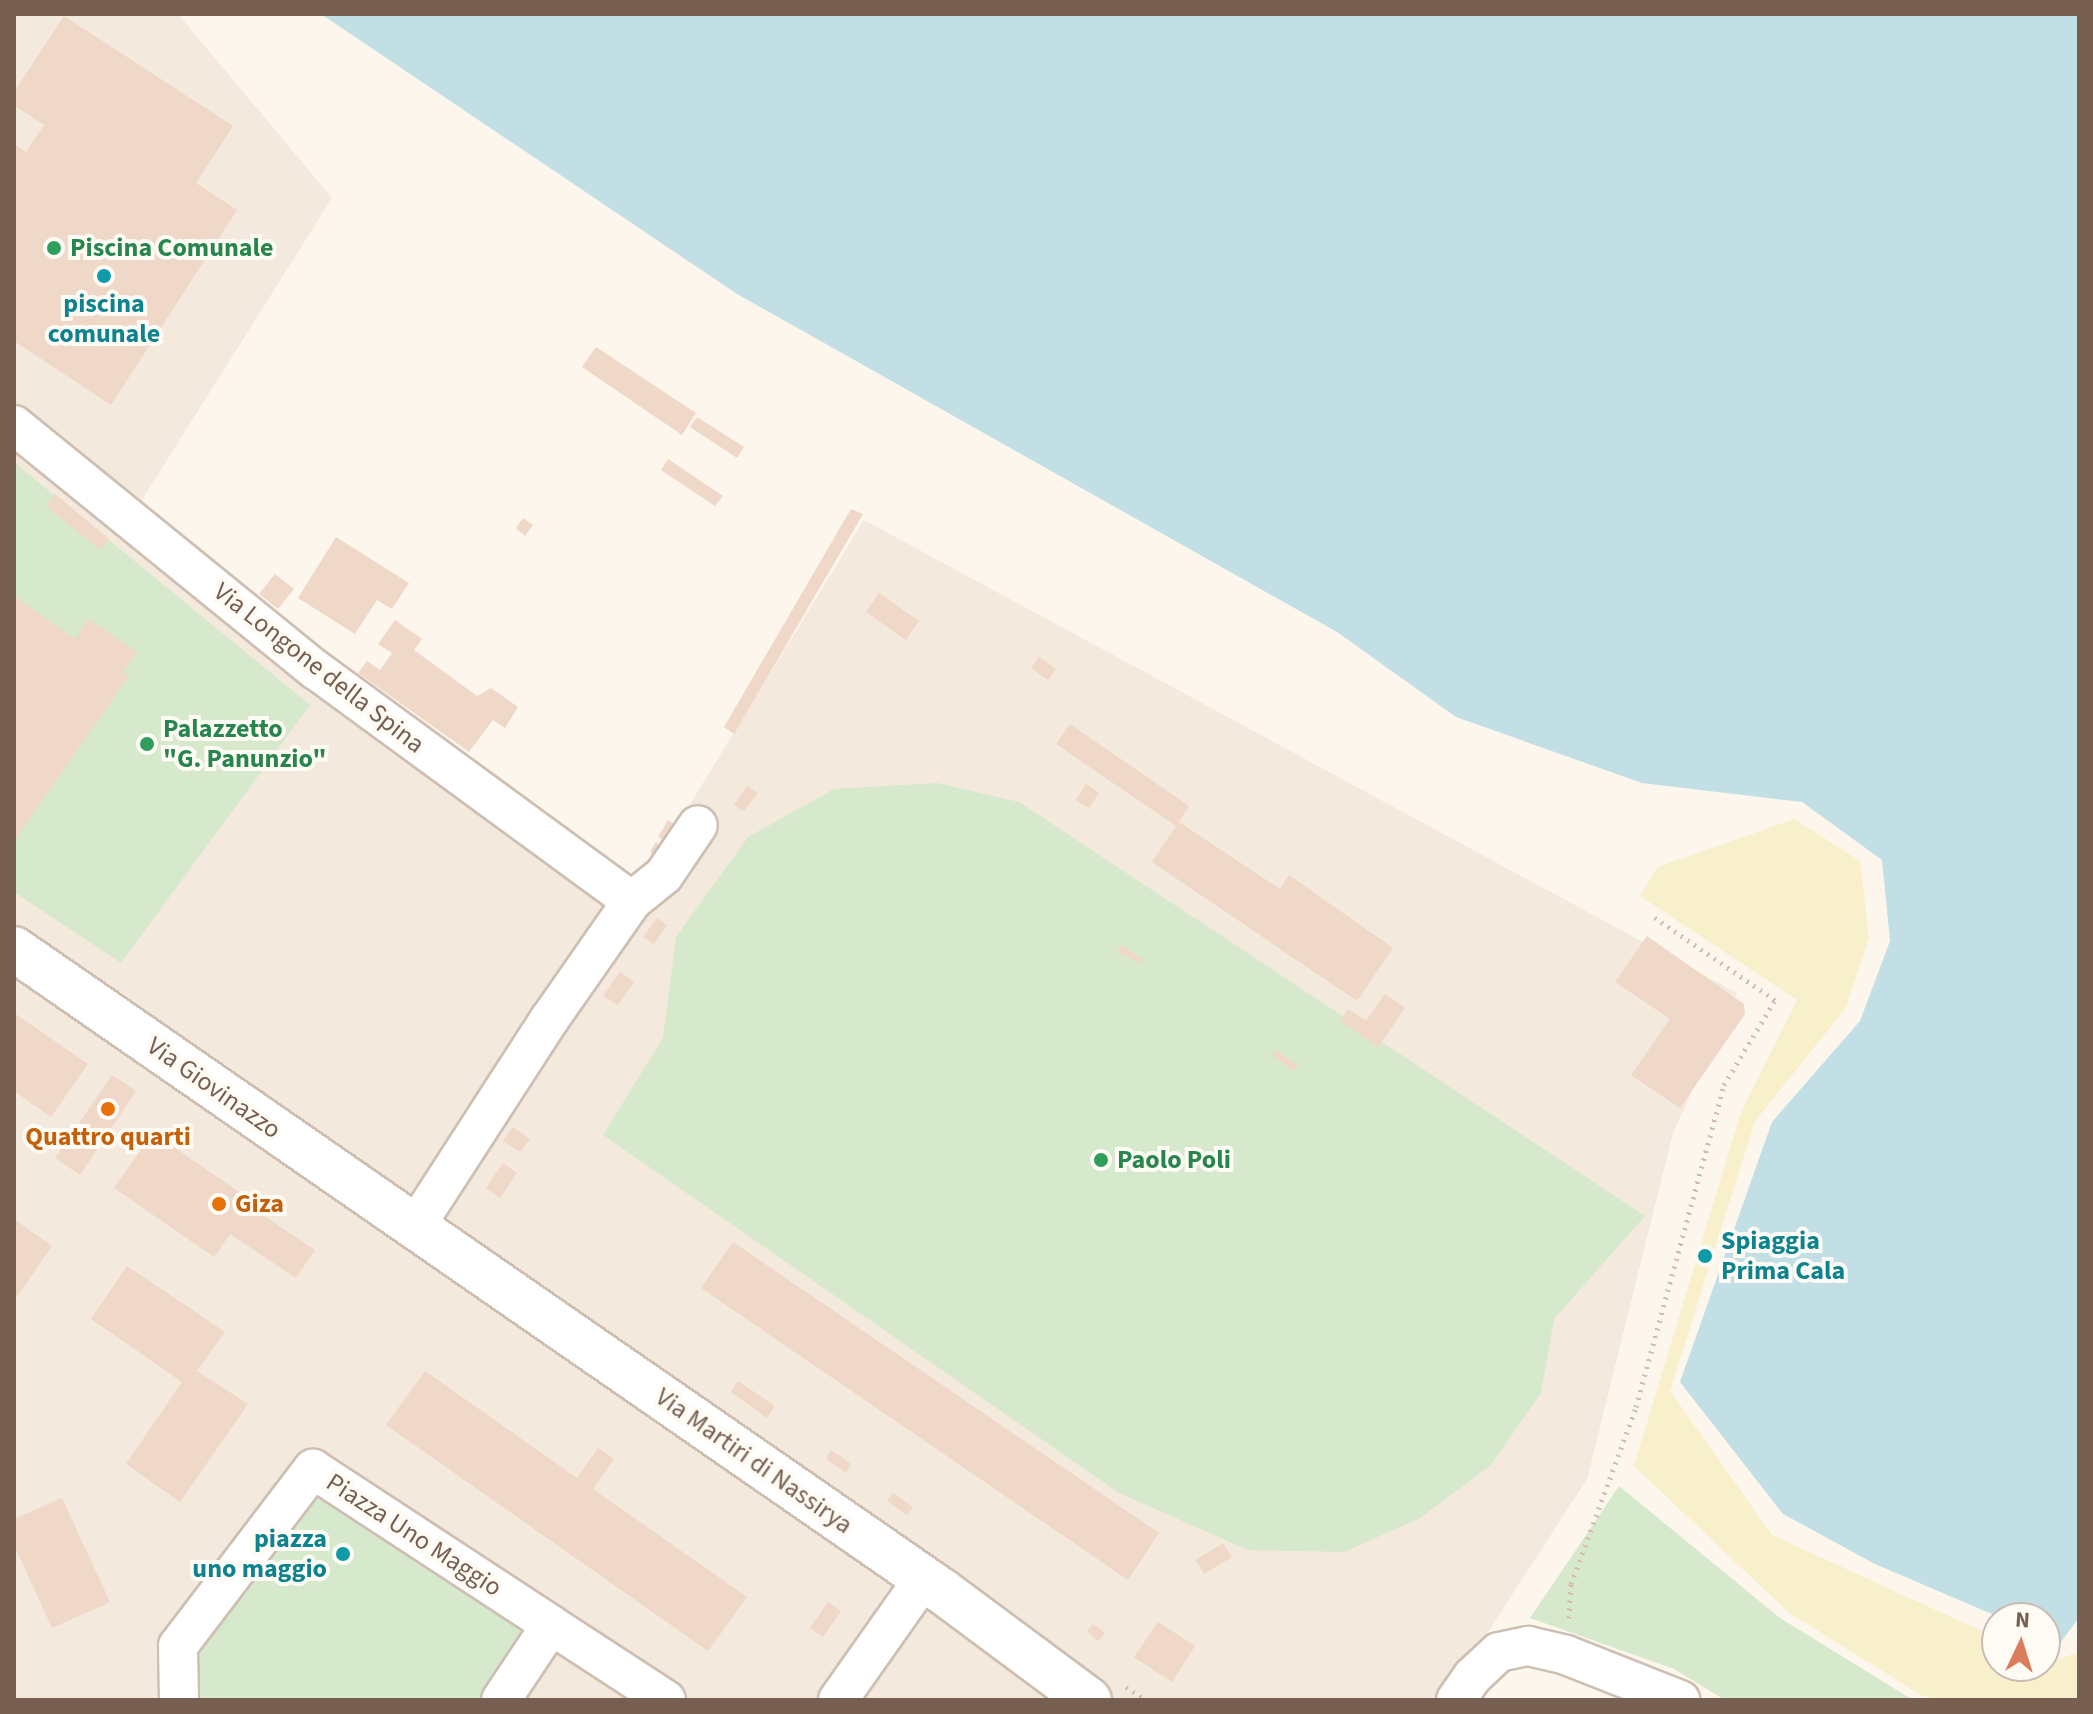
<!DOCTYPE html>
<html>
<head>
<meta charset="utf-8">
<style>
  body { margin:0 }
  #map { position:relative; width:2093px; height:1714px; overflow:hidden; background:#fcf6ed; font-family:"Source Sans 3",sans-serif }
  div>[style] { position:absolute }
  .residential>* { inset:0; background:#f3e9dc }
  .green>* { inset:0; background:#d7e9cc }
  .sand>* { inset:0; background:#f8efcb }
  .water>* { inset:0; background:#c2dfe5 }
  .building>* { inset:0; background:#efd8c7 }
  .path>* { height:5px; margin-top:-2.5px; transform-origin:0; background:repeating-linear-gradient(90deg,#d5bba9 0 2px,transparent 0 8px) }
  .roads { filter:drop-shadow(2px 0 #cebfb3) drop-shadow(-2px 0 #cebfb3) drop-shadow(0 2px #cebfb3) drop-shadow(0 -2px #cebfb3) }
  .street>* { height:38px; margin:-19px; padding:0 19px; transform-origin:19px; border-radius:19px; background:#fff }
  .secondary>* { height:44px; margin:-22px; padding:0 22px; transform-origin:22px; border-radius:22px; background:#fff }
  .dots>* { width:22px; height:22px; translate:-50% -50%; box-sizing:border-box; border:4px solid #fefaf4; border-radius:50% }
  span { translate:-50% -50%; white-space:nowrap; text-align:center; line-height:1.15; -webkit-text-stroke:8px #fefaf4; paint-order:stroke }
  .leisure-label { font-size:26px; color:#27864d; font-weight:700 }
  .left { translate:0 -50%; text-align:left }
  .culture-label { font-size:26px; color:#0d838f; font-weight:700 }
  .right { translate:-100% -50%; text-align:right }
  .street-label { font-size:26px; color:#765f51 }
  .food-label { font-size:26px; color:#c56008; font-weight:700 }
  .frame { position:absolute; inset:0; border:16px solid #765f51; pointer-events:none }
  .north { position:absolute; left:1981px; top:1602px; width:80px; height:80px; box-sizing:border-box; background:#fefaf4; border:2px solid #c8bcb3; border-radius:50%; rotate:4deg; font-size:22px; font-weight:700; line-height:32px; text-align:center; color:#765f51 }
  .north::after { content:''; display:block; margin:auto; width:28px; height:36px; background:#db7c5d; clip-path:polygon(50% 0,100% 100%,50% 72%,0 100%) }
</style>
</head>
<body>
<div id="map">
  <div class="residential">
    <div style="clip-path:polygon(14px 14px,178px 14px,332px 198px,133px 514px,632px 899px,864px 520px,1737px 993px,1673px 1133px,1587px 1479px,1444px 1700px,14px 1700px)"></div>
  </div>
  <div class="green">
    <div style="clip-path:polygon(14px 462px,310px 705px,121px 963px,14px 892px)"></div>
    <div style="clip-path:polygon(937px 783px,1019px 802px,1645px 1216px,1554px 1319px,1541px 1393px,1490px 1466px,1420px 1518px,1344px 1552px,1248px 1550px,1119px 1493px,603px 1135px,663px 1038px,676px 937px,748px 837px,834px 789px)"></div>
    <div style="clip-path:polygon(314px 1483px,535px 1628px,485px 1700px,197px 1700px,187px 1656px)"></div>
    <div style="clip-path:polygon(1619px 1486px,1780px 1618px,1913px 1700px,1725px 1700px,1674px 1669px,1530px 1618px)"></div>
  </div>
  <div class="sand">
    <div style="clip-path:polygon(1794px 819px,1860px 861px,1869px 938px,1845px 1009px,1755px 1121px,1670px 1391px,1772px 1535px,1997px 1638px,1997px 1666px,2045px 1666px,2045px 1660px,2051px 1662px,2079px 1652px,2079px 1700px,1938px 1700px,1921px 1695px,1788px 1612px,1634px 1466px,1741px 1112px,1797px 1000px,1640px 896px,1658px 867px)"></div>
  </div>
  <div class="water">
    <div style="clip-path:polygon(321px 14px,2079px 14px,2079px 1618px,2060px 1643px,2045px 1637px,2045px 1618px,2001px 1618px,1875px 1564px,1783px 1514px,1680px 1382px,1772px 1122px,1860px 1021px,1890px 941px,1882px 860px,1802px 802px,1642px 783px,1456px 717px,1337px 632px,737px 294px)"></div>
  </div>
  <div class="building">
    <div style="clip-path:polygon(64px 16px,233px 126px,196px 183px,237px 210px,111px 405px,14px 341px,14px 144px,26px 152px,44px 125px,14px 105px,14px 92px)"></div>
    <div style="clip-path:polygon(596px 347px,696px 413px,682px 435px,582px 367px)"></div>
    <div style="clip-path:polygon(697px 417px,744px 447px,737px 458px,690px 427px)"></div>
    <div style="clip-path:polygon(668px 459px,723px 496px,715px 506px,661px 470px)"></div>
    <div style="clip-path:polygon(55px 494px,109px 539px,100px 550px,46px 506px)"></div>
    <div style="clip-path:polygon(851px 509px,863px 514px,734px 734px,724px 727px)"></div>
    <div style="clip-path:polygon(523px 518px,533px 525px,525px 536px,516px 528px)"></div>
    <div style="clip-path:polygon(336px 537px,409px 583px,392px 609px,377px 600px,355px 634px,298px 598px)"></div>
    <div style="clip-path:polygon(275px 574px,294px 589px,278px 609px,259px 594px)"></div>
    <div style="clip-path:polygon(879px 593px,919px 621px,906px 640px,866px 612px)"></div>
    <div style="clip-path:polygon(14px 596px,75px 639px,89px 619px,137px 652px,123px 672px,129px 676px,14px 841px)"></div>
    <div style="clip-path:polygon(395px 620px,422px 639px,414px 650px,477px 696px,491px 688px,518px 707px,505px 728px,493px 720px,469px 752px,358px 673px,367px 661px,380px 670px,392px 653px,378px 644px)"></div>
    <div style="clip-path:polygon(1039px 657px,1056px 669px,1048px 680px,1031px 668px)"></div>
    <div style="clip-path:polygon(1070px 724px,1189px 806px,1179px 822px,1280px 889px,1289px 875px,1393px 948px,1357px 1001px,1152px 862px,1176px 826px,1056px 744px)"></div>
    <div style="clip-path:polygon(1086px 784px,1099px 793px,1089px 808px,1076px 800px)"></div>
    <div style="clip-path:polygon(747px 786px,758px 793px,744px 811px,734px 805px)"></div>
    <div style="clip-path:polygon(668px 820px,678px 826px,669px 843px,658px 837px)"></div>
    <div style="clip-path:polygon(656px 842px,665px 853px,652px 862px,651px 850px)"></div>
    <div style="clip-path:polygon(657px 918px,667px 925px,654px 944px,643px 937px)"></div>
    <div style="clip-path:polygon(1647px 936px,1744px 1004px,1745px 1014px,1680px 1108px,1631px 1075px,1670px 1019px,1615px 982px)"></div>
    <div style="clip-path:polygon(1121px 945px,1143px 959px,1139px 964px,1117px 951px)"></div>
    <div style="clip-path:polygon(620px 972px,634px 982px,618px 1005px,603px 996px)"></div>
    <div style="clip-path:polygon(1385px 994px,1405px 1008px,1378px 1047px,1340px 1021px,1348px 1009px,1366px 1021px)"></div>
    <div style="clip-path:polygon(14px 1013px,88px 1064px,51px 1117px,14px 1091px)"></div>
    <div style="clip-path:polygon(1276px 1050px,1298px 1065px,1294px 1071px,1272px 1055px)"></div>
    <div style="clip-path:polygon(112px 1075px,136px 1091px,80px 1175px,55px 1158px)"></div>
    <div style="clip-path:polygon(513px 1127px,530px 1139px,520px 1152px,503px 1141px)"></div>
    <div style="clip-path:polygon(153px 1133px,254px 1202px,251px 1207px,315px 1250px,296px 1278px,230px 1234px,214px 1257px,114px 1188px)"></div>
    <div style="clip-path:polygon(503px 1163px,517px 1173px,500px 1198px,486px 1188px)"></div>
    <div style="clip-path:polygon(14px 1219px,52px 1246px,14px 1301px)"></div>
    <div style="clip-path:polygon(733px 1242px,1159px 1533px,1128px 1580px,701px 1288px)"></div>
    <div style="clip-path:polygon(127px 1266px,225px 1332px,197px 1371px,248px 1404px,180px 1502px,126px 1464px,182px 1382px,91px 1319px)"></div>
    <div style="clip-path:polygon(425px 1371px,577px 1478px,598px 1448px,614px 1459px,593px 1489px,747px 1597px,708px 1651px,386px 1425px)"></div>
    <div style="clip-path:polygon(738px 1381px,775px 1406px,767px 1418px,731px 1392px)"></div>
    <div style="clip-path:polygon(831px 1450px,851px 1464px,846px 1473px,826px 1459px)"></div>
    <div style="clip-path:polygon(893px 1493px,913px 1507px,907px 1515px,887px 1501px)"></div>
    <div style="clip-path:polygon(62px 1498px,110px 1602px,52px 1628px,14px 1545px,14px 1519px)"></div>
    <div style="clip-path:polygon(1223px 1543px,1232px 1557px,1204px 1574px,1196px 1560px)"></div>
    <div style="clip-path:polygon(828px 1602px,841px 1611px,823px 1637px,810px 1628px)"></div>
    <div style="clip-path:polygon(1158px 1622px,1195px 1646px,1172px 1682px,1134px 1657px)"></div>
    <div style="clip-path:polygon(1093px 1624px,1105px 1633px,1098px 1641px,1087px 1631px)"></div>
  </div>
  <div class="path">
    <div style="left:1569px;top:1618px;width:34px;rotate:-87deg"></div>
    <div style="left:1571px;top:1584px;width:189px;rotate:-69.8deg"></div>
    <div style="left:1636px;top:1407px;width:334px;rotate:-74.7deg"></div>
    <div style="left:1724px;top:1085px;width:99px;rotate:-59deg"></div>
    <div style="left:1775px;top:1000px;width:150px;rotate:-145.6deg"></div>
    <div style="left:1126px;top:1687px;width:23px;rotate:34deg"></div>
  </div>
  <div class="roads">
    <div class="street">
      <div style="left:14px;top:425px;width:389px;rotate:39.1deg"></div>
      <div style="left:316px;top:670px;width:391px;rotate:36.2deg"></div>
      <div style="left:415px;top:1227px;width:247px;rotate:-57.1deg"></div>
      <div style="left:549px;top:1020px;width:145px;rotate:-55.1deg"></div>
      <div style="left:632px;top:901px;width:41px;rotate:-39.1deg"></div>
      <div style="left:664px;top:875px;width:60px;rotate:-55.8deg"></div>
      <div style="left:551px;top:1625px;width:137px;rotate:33.1deg"></div>
      <div style="left:179px;top:1700px;width:54px;rotate:-91.1deg"></div>
      <div style="left:178px;top:1646px;width:223px;rotate:-52.7deg"></div>
      <div style="left:313px;top:1469px;width:285px;rotate:33.2deg"></div>
      <div style="left:551px;top:1625px;width:90px;rotate:123.7deg"></div>
      <div style="left:838px;top:1700px;width:149px;rotate:-54.8deg"></div>
      <div style="left:1456px;top:1700px;width:29px;rotate:-55deg"></div>
      <div style="left:1473px;top:1676px;width:35px;rotate:-43deg"></div>
      <div style="left:1499px;top:1652px;width:30px;rotate:-12deg"></div>
      <div style="left:1528px;top:1646px;width:39px;rotate:13deg"></div>
      <div style="left:1566px;top:1655px;width:123px;rotate:21.5deg"></div>
    </div>
    <div class="secondary">
      <div style="left:14px;top:949px;width:1128px;rotate:34.68deg"></div>
      <div style="left:942px;top:1591px;width:183px;rotate:36.6deg"></div>
    </div>
  </div>
  <div class="dots">
    <div style="left:54px;top:248px;background:#2e9e5b"></div>
    <div style="left:104px;top:276px;background:#0f9aa8"></div>
    <div style="left:147px;top:744px;background:#2e9e5b"></div>
    <div style="left:108px;top:1109px;background:#e8710a"></div>
    <div style="left:1101px;top:1160px;background:#2e9e5b"></div>
    <div style="left:219px;top:1204px;background:#e8710a"></div>
    <div style="left:1705px;top:1256px;background:#0f9aa8"></div>
    <div style="left:343px;top:1554px;background:#0f9aa8"></div>
  </div>
  <div class="leisure-label">
    <span class="left" style="left:70px;top:248px">Piscina Comunale</span>
    <span class="left" style="left:163px;top:744px">Palazzetto<br>"G. Panunzio"</span>
    <span class="left" style="left:1117px;top:1160px">Paolo Poli</span>
  </div>
  <div class="culture-label">
    <span style="left:104px;top:319px">piscina<br>comunale</span>
    <span class="left" style="left:1721px;top:1256px">Spiaggia<br>Prima Cala</span>
    <span class="right" style="left:327px;top:1554px">piazza<br>uno maggio</span>
  </div>
  <div class="street-label">
    <span style="left:319px;top:668px;rotate:38deg">Via Longone della Spina</span>
    <span style="left:214px;top:1088px;rotate:35deg">Via Giovinazzo</span>
    <span style="left:754px;top:1461px;rotate:35deg">Via Martiri di Nassirya</span>
    <span style="left:414px;top:1535px;rotate:33deg">Piazza Uno Maggio</span>
  </div>
  <div class="food-label">
    <span style="left:108px;top:1137px">Quattro quarti</span>
    <span class="left" style="left:235px;top:1204px">Giza</span>
  </div>
  <div class="frame"></div>
  <div class="north">N</div>
</div>
</body>
</html>
